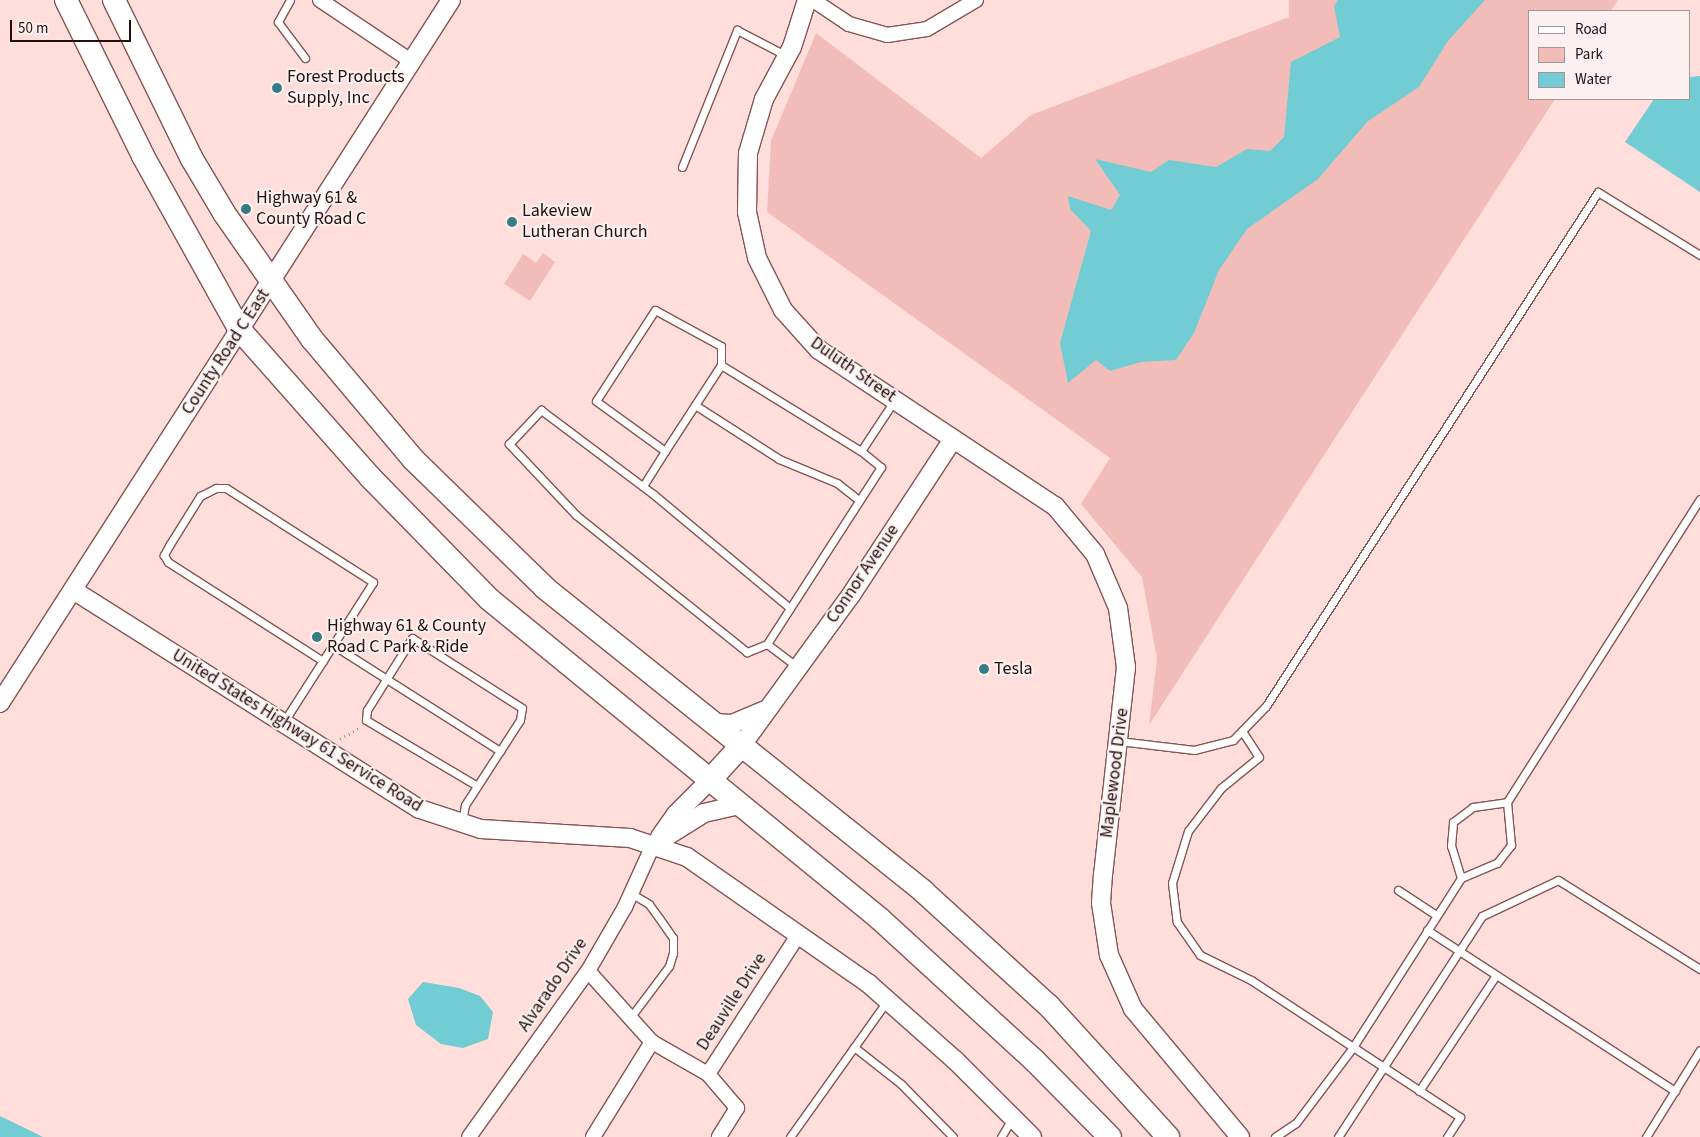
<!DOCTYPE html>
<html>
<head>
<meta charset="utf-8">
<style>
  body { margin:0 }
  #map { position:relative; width:1700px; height:1137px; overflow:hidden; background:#ffdedb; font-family:"Source Sans 3",sans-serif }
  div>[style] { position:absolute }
  .green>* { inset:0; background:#f2bdb9 }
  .water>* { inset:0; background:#71ccd4 }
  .path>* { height:3px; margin-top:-1.5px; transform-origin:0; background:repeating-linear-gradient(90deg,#a38886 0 1px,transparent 0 5px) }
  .roads { filter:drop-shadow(1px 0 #845553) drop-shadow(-1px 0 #845553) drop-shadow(0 1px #845553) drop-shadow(0 -1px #845553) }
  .service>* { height:7px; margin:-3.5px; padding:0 3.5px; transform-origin:3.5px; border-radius:3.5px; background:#fff }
  .minor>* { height:14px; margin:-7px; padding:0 7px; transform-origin:7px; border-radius:7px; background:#fff }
  .tertiary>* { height:18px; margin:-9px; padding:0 9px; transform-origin:9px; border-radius:9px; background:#fff }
  .primary>* { height:22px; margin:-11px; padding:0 11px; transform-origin:11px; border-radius:11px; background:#fff }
  .dots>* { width:14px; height:14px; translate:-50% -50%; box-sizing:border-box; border:2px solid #fcf1f0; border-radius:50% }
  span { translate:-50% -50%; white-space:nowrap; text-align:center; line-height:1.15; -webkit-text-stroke:4px #fcf1f0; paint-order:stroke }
  .poi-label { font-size:18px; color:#210f0e }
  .left { translate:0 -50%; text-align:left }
  .street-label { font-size:18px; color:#210f0e }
  .legend { position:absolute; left:1528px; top:10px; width:162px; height:90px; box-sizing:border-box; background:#fcf1f0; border:1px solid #a49796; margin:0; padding:6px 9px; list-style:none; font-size:15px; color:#210f0e }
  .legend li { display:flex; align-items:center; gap:10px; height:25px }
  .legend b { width:25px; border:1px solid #a49796 }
  .scale { position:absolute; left:10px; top:20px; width:121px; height:22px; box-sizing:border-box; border:2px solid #210f0e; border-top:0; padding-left:6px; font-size:15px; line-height:18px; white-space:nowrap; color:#210f0e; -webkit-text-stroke:4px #fcf1f0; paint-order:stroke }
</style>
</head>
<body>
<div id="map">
  <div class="green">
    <div style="clip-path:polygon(1289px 0,1618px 0,1611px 11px,1529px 11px,1529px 99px,1555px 99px,1149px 725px,1157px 659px,1142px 577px,1081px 504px,1110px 458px,767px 212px,771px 141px,816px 33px,981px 158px,1031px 115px,1289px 17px)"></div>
    <div style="clip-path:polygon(543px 253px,555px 262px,530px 301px,504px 284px,523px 254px,536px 263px)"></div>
  </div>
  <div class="water">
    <div style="clip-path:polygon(1338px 0,1485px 0,1448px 41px,1419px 87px,1368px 121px,1318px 179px,1247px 229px,1219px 270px,1194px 333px,1176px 360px,1141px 362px,1110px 371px,1096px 360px,1068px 383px,1060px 343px,1091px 231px,1070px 209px,1068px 196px,1111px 210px,1120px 195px,1095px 159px,1151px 172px,1169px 160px,1216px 167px,1247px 149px,1270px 151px,1284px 137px,1291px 62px,1340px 37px,1334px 6px)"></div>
    <div style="clip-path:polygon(1700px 76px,1700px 192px,1625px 142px,1654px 99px,1689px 99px,1689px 77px)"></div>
    <div style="clip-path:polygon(423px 982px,459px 988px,480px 996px,493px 1012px,488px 1039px,463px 1048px,441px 1044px,416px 1025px,408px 999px)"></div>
    <div style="clip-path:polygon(0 1116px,29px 1130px,43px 1137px,0 1137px)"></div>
  </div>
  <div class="path">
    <div style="left:340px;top:739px;width:22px;rotate:-30deg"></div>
  </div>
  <div class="roads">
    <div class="service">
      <div style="left:290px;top:0;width:25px;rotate:119deg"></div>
      <div style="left:278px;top:22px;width:45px;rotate:53.1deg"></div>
      <div style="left:682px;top:167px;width:148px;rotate:-68.1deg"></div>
      <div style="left:737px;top:30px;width:56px;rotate:27.5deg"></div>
      <div style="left:721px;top:365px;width:164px;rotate:31.6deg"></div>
      <div style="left:861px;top:451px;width:26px;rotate:39deg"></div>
      <div style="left:881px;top:467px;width:211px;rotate:122.8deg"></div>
      <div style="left:767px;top:644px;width:39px;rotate:37deg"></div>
      <div style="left:695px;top:405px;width:100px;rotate:32.7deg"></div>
      <div style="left:779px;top:459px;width:63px;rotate:22.5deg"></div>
      <div style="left:837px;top:483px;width:28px;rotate:38deg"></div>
      <div style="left:861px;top:451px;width:60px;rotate:-56.6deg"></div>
      <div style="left:643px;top:486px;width:41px;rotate:-57.8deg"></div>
      <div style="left:665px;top:451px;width:55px;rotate:-56.9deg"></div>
      <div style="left:695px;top:405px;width:48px;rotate:-57deg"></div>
      <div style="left:721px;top:365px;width:19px;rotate:-90deg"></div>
      <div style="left:721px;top:346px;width:75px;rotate:-151.4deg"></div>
      <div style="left:655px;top:310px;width:108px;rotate:123deg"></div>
      <div style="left:596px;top:401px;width:85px;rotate:35.9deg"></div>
      <div style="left:767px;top:644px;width:22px;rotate:158deg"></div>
      <div style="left:747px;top:652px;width:219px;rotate:-141.3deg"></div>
      <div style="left:576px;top:515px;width:98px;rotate:-133.3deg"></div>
      <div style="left:509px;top:444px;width:47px;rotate:-46.7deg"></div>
      <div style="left:541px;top:410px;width:140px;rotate:36.9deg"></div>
      <div style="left:653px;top:494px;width:178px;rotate:39.8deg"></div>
      <div style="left:333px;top:645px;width:198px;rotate:32.4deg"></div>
      <div style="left:283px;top:723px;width:167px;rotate:-57.4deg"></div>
      <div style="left:373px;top:582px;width:174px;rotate:-147.4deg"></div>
      <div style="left:226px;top:488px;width:10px;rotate:180deg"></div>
      <div style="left:216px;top:488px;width:18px;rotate:153deg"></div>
      <div style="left:200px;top:496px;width:57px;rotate:122deg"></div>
      <div style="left:170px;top:544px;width:13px;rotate:119deg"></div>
      <div style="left:164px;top:555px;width:8px;rotate:60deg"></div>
      <div style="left:168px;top:562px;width:184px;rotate:32.6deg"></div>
      <div style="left:1242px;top:731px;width:31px;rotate:57deg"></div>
      <div style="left:1259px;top:757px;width:49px;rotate:140.8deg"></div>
      <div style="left:1221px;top:788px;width:54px;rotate:127.5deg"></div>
      <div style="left:1188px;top:831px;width:54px;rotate:107.1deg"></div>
      <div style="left:1172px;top:883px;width:39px;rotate:83deg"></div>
      <div style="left:1177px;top:922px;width:40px;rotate:55.1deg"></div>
      <div style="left:1200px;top:955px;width:57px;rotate:26.1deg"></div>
      <div style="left:1251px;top:980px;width:122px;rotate:33.3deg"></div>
      <div style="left:1353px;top:1047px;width:201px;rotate:-57.4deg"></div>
      <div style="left:1461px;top:878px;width:39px;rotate:-23deg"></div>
      <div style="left:1497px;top:863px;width:23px;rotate:-52deg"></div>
      <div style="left:1511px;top:845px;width:43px;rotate:-95.3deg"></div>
      <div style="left:1507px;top:802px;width:359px;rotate:-57.5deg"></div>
      <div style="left:1119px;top:741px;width:76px;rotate:6.8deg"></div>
      <div style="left:1194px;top:750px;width:40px;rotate:-14.4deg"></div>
      <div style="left:1233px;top:740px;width:47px;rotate:-45.9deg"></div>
      <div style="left:1266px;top:706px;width:612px;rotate:-57.14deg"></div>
      <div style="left:1598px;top:192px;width:120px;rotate:31.7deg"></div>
      <div style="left:462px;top:822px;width:17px;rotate:-80deg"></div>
      <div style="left:465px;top:805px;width:101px;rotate:-57.1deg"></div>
      <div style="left:520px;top:720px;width:12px;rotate:-81deg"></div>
      <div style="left:522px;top:708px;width:130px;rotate:-147.5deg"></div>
      <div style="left:412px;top:638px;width:85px;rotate:122deg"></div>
      <div style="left:367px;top:710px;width:10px;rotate:96deg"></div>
      <div style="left:366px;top:720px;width:129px;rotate:30.7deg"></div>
      <div style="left:1461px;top:878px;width:34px;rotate:-107deg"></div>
      <div style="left:1451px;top:846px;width:24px;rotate:-85deg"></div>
      <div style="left:1453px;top:822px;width:25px;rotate:-37deg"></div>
      <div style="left:1473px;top:807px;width:34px;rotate:-8deg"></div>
      <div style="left:1398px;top:890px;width:45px;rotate:33.3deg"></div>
      <div style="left:1427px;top:930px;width:296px;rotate:33deg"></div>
      <div style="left:630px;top:1018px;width:65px;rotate:-53.1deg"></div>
      <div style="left:669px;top:966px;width:14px;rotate:-73deg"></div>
      <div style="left:673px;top:953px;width:15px;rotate:-90deg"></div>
      <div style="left:673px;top:938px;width:24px;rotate:-125deg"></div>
      <div style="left:659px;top:918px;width:17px;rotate:-126deg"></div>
      <div style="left:649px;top:904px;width:21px;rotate:-149deg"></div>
      <div style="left:854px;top:1047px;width:60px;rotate:38.2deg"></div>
      <div style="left:901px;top:1084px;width:74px;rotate:45.5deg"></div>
      <div style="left:1419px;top:1091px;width:139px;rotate:-56.4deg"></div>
      <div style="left:790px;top:1137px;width:167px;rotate:-54.5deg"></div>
      <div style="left:1001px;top:1137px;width:21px;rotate:-59deg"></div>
      <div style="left:1275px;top:1137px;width:25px;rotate:-34deg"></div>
      <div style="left:1296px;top:1123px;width:95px;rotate:-53.1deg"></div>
      <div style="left:1353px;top:1047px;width:128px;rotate:33.2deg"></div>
      <div style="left:1460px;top:1117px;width:24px;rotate:123deg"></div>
      <div style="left:1338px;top:1137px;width:264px;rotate:-56.9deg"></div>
      <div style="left:1482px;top:916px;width:84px;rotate:-25.3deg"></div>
      <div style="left:1558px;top:880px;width:168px;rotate:32.1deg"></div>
      <div style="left:1646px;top:1137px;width:102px;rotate:-58.2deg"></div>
    </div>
    <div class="minor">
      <div style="left:320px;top:0;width:110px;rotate:33.8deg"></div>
      <div style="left:813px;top:0;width:43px;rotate:33.7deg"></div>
      <div style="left:849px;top:24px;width:40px;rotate:16deg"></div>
      <div style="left:887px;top:35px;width:40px;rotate:-8.5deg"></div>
      <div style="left:927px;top:29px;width:57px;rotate:-30.6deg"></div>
      <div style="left:588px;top:971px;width:96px;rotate:48deg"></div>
      <div style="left:652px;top:1042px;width:64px;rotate:29.7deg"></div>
      <div style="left:708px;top:1074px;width:45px;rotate:49.5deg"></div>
      <div style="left:737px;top:1108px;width:34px;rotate:122deg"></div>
      <div style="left:708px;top:1074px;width:167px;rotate:-57deg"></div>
      <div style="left:469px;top:1137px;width:204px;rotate:-54.4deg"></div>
      <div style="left:588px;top:971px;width:74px;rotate:-60deg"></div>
      <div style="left:625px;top:907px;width:68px;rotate:-65.7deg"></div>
      <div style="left:593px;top:1137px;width:112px;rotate:-58.2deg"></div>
    </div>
    <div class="tertiary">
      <div style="left:807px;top:0;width:49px;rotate:107.7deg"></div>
      <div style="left:792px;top:47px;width:59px;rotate:118.3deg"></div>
      <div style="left:764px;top:99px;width:56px;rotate:106.5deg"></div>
      <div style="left:748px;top:153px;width:59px;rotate:91deg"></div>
      <div style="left:747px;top:212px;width:47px;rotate:77.7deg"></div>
      <div style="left:757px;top:258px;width:58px;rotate:63.4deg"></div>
      <div style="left:783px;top:310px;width:54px;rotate:48deg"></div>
      <div style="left:819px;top:350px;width:283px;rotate:33.5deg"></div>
      <div style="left:1055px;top:506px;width:62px;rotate:50.2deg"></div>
      <div style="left:1095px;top:554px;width:59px;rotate:66.9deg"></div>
      <div style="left:1118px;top:608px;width:60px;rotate:82.3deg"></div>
      <div style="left:1126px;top:667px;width:208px;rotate:96.3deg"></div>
      <div style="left:1103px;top:874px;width:29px;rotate:94deg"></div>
      <div style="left:1101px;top:903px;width:53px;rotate:81.3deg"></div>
      <div style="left:1109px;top:955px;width:59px;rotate:66deg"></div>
      <div style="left:1133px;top:1009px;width:167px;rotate:50.1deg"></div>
      <div style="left:73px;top:590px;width:410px;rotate:32.3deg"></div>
      <div style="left:420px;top:809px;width:64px;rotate:18.2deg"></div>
      <div style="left:481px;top:829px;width:149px;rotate:3.5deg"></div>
      <div style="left:630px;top:838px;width:60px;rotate:18.4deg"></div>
      <div style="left:687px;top:857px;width:222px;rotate:34.9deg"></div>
      <div style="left:869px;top:984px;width:115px;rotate:41.5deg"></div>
      <div style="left:955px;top:1060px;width:109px;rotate:45deg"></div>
      <div style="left:0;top:703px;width:835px;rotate:-57.32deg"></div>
      <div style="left:715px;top:723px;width:17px;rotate:3deg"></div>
      <div style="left:732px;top:724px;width:36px;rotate:-23deg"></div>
      <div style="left:742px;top:745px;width:185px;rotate:-54deg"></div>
      <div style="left:851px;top:595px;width:186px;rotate:-56.8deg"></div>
      <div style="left:660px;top:837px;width:28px;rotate:-55deg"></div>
      <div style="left:676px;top:814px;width:47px;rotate:-45deg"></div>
      <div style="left:653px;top:845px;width:60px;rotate:-32.1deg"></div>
      <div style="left:704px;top:813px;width:35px;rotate:-13deg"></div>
    </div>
    <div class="primary">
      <div style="left:66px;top:0;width:174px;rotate:63.7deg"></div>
      <div style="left:143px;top:156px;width:199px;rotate:60.9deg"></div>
      <div style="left:240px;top:330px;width:196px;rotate:48.5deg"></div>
      <div style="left:370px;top:477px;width:170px;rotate:45.7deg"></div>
      <div style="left:489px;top:599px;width:505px;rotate:39.3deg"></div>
      <div style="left:880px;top:919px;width:209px;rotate:42.5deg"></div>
      <div style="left:1034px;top:1060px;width:108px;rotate:45.4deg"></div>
      <div style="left:114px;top:0;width:177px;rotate:63.9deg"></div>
      <div style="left:192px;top:159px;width:63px;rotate:59.3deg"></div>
      <div style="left:224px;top:213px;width:154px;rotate:55.1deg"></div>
      <div style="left:312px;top:339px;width:158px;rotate:49.9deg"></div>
      <div style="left:414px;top:460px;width:183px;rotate:44.3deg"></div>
      <div style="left:545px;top:588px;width:486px;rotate:38.7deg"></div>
      <div style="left:924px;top:892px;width:169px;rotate:42.4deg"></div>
      <div style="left:1049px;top:1006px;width:177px;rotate:47.7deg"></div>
      <div style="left:709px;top:781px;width:49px;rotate:-47.5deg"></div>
    </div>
  </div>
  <div class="dots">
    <div style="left:277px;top:88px;background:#357d84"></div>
    <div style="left:246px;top:209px;background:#357d84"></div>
    <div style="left:512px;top:222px;background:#357d84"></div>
    <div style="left:317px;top:637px;background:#357d84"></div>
    <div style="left:984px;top:669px;background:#357d84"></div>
  </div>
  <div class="poi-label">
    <span class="left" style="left:287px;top:88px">Forest Products<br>Supply, Inc</span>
    <span class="left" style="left:256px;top:209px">Highway 61 &amp;<br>County Road C</span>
    <span class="left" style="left:522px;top:222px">Lakeview<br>Lutheran Church</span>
    <span class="left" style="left:327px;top:637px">Highway 61 &amp; County<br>Road C Park &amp; Ride</span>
    <span class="left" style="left:994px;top:669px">Tesla</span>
  </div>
  <div class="street-label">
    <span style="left:226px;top:352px;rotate:-57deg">County Road C East</span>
    <span style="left:853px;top:370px;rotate:35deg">Duluth Street</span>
    <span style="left:863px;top:574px;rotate:-56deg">Connor Avenue</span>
    <span style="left:297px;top:731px;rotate:32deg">United States Highway 61 Service Road</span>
    <span style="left:1115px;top:773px;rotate:-83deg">Maplewood Drive</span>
    <span style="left:553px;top:985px;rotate:-56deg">Alvarado Drive</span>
    <span style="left:732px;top:1002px;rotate:-57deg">Deauville Drive</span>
  </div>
  <ul class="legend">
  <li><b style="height:6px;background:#fff"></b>Road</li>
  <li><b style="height:14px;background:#f2bdb9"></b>Park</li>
  <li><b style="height:14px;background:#71ccd4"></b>Water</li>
  </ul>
  <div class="scale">50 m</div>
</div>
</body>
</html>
